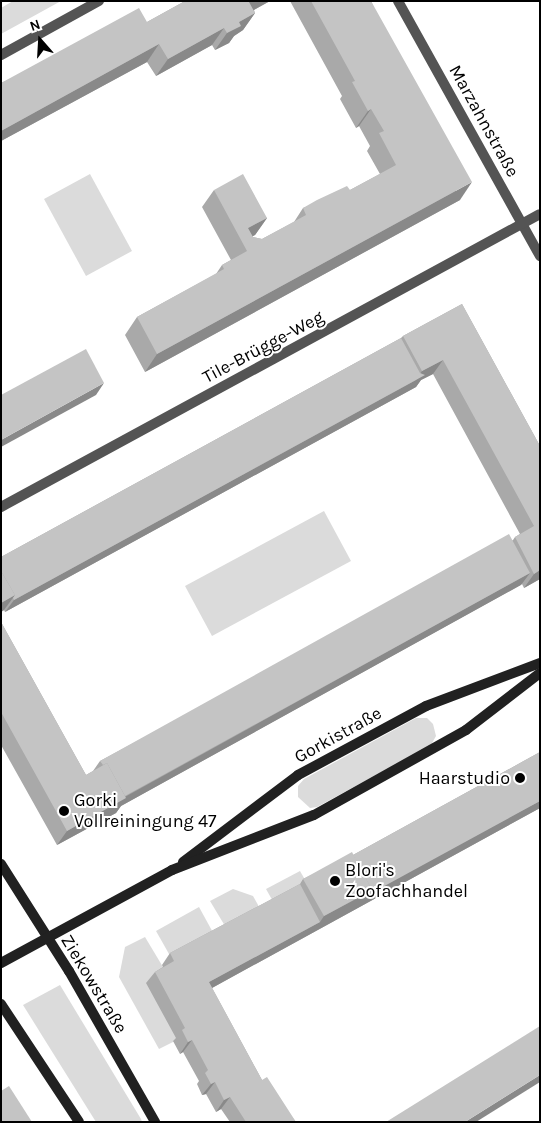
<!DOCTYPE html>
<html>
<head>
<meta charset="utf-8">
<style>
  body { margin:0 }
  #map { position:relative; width:541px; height:1123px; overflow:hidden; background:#fff; font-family:Karla,sans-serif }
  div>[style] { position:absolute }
  .green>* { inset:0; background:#dbdbdb }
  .street>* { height:10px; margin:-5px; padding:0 5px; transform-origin:5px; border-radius:5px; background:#545454 }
  .secondary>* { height:10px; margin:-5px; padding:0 5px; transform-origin:5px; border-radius:5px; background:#212121 }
  .wall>* { inset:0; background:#a9a9a9 }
  .shaded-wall>* { inset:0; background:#898989 }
  .building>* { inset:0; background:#c4c4c4 }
  .dots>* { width:14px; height:14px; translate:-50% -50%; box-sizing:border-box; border:2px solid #fff; border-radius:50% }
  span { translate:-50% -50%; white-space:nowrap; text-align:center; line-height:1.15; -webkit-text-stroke:4px #fff; paint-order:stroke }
  .street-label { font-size:18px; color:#000 }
  .poi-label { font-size:18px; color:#000 }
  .right { translate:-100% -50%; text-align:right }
  .left { translate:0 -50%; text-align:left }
  .frame { position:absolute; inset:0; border:2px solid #000; pointer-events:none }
  .north { position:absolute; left:15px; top:15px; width:50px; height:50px; -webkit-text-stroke:4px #fff; paint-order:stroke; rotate:341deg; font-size:14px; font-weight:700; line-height:20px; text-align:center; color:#000 }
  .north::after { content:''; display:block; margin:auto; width:18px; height:22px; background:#000; clip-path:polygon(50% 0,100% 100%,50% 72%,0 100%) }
</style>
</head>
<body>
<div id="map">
  <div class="green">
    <div style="clip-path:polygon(13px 1px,61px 1px,1px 34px,1px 8px)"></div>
    <div style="clip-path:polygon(90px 174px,132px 251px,86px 276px,44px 199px)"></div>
    <div style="clip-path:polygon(324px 511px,351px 561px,212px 636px,185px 586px)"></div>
    <div style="clip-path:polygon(416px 718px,427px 718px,433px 724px,436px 736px,431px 745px,317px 807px,310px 808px,298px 797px,298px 786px,304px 779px)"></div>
    <div style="clip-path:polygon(300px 871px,308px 885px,275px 905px,266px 889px)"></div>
    <div style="clip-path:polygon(233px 889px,253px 896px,262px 912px,228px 931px,210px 901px)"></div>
    <div style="clip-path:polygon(199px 907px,216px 938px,173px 961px,156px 931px)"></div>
    <div style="clip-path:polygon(145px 937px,166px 972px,177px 1040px,159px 1049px,119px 977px,125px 947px)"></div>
    <div style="clip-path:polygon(60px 985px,141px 1119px,142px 1122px,96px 1122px,23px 1005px)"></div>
  </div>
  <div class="street">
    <div style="left:398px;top:1px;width:292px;rotate:60.9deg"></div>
    <div style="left:1px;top:55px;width:112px;rotate:-28.9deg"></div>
    <div style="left:1px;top:507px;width:613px;rotate:-28.53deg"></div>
  </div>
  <div class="secondary">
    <div style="left:183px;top:862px;width:144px;rotate:-37.1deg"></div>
    <div style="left:298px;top:775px;width:145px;rotate:-28.3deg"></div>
    <div style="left:426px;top:706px;width:122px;rotate:-20.7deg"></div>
    <div style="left:1px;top:864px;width:127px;rotate:57.6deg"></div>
    <div style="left:69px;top:971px;width:174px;rotate:60.3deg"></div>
    <div style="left:1px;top:963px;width:195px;rotate:-28.5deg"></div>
    <div style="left:172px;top:870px;width:152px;rotate:-21.2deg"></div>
    <div style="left:314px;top:815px;width:174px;rotate:-29.2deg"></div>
    <div style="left:466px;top:730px;width:93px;rotate:-37.6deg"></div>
    <div style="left:1px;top:1004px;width:141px;rotate:56.5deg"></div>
  </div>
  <div class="wall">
    <div style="clip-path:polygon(185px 1px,270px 1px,254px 10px,255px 13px,243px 30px,234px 36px,229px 43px,215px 50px,212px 45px,156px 76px,147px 62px,1px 141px,1px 83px,147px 22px)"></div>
    <div style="clip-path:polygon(290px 1px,371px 1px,460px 200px,145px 372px,125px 335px,137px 317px,216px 274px,222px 265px,231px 260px,202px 207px,214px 190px,267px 218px,255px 235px,252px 236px,253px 237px,262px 239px,294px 222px,303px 208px,350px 190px,380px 174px,367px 151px,370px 146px,359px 126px,356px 128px,340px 99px,342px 96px)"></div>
    <div style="clip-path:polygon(462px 304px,540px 446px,540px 579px,524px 588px,522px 584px,121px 806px,116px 813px,57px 845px,1px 745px,1px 622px,86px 775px,93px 771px,100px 761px,513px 540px,515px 537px,520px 534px,433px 374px,421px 380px,416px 387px,5px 612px,4px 610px,1px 612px,1px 557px,401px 338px,403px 336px)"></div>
    <div style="clip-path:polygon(540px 752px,540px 808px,212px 988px,262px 1080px,296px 1122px,230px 1122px,221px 1109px,216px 1112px,206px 1094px,202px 1095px,197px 1084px,199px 1081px,183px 1052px,180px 1054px,173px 1041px,176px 1038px,146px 983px,155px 972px,163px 967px,162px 965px,170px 953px,300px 884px,303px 879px,353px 855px)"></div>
  </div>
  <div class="shaded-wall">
    <div style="clip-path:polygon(251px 1px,270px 1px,237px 19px,249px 2px)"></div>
    <div style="clip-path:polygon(255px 13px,243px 30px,234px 36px,229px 43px,215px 50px,227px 33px,239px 22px)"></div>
    <div style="clip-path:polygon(224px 28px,212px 45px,156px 76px,168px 59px)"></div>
    <div style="clip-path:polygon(159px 44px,147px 62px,1px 141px,1px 131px)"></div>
    <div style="clip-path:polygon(371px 109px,359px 126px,356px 128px,368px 111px)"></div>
    <div style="clip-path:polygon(472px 182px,460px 200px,145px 372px,157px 354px)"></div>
    <div style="clip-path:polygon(267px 218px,255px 235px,242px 242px,248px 228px)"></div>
    <div style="clip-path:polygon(443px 360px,433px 374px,421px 380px,416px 387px,5px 612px,14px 600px,416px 380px,422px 371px)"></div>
    <div style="clip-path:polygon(104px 383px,96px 395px,1px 447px,1px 440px)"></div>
    <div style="clip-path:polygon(540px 570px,540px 579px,524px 588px,534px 574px)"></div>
    <div style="clip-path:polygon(530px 573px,521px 585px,121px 806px,116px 813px,57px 845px,67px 831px,123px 798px)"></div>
    <div style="clip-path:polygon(15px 595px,4px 610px,1px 612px,1px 603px)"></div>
    <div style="clip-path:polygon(540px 801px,540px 808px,201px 994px,209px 982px,320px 922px,324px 916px)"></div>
    <div style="clip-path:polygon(192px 1040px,183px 1052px,180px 1054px,188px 1042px)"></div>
    <div style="clip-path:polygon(540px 1075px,540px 1082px,476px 1122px,465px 1122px)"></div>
    <div style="clip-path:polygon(215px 1082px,206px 1094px,202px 1095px,211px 1084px)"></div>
    <div style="clip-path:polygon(230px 1097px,221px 1109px,216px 1112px,224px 1100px)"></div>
  </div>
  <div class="building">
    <div style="clip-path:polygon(185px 1px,251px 1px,249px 2px,255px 13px,239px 22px,241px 26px,227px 33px,224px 28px,168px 59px,159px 44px,1px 131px,1px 83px,139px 8px,147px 22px)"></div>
    <div style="clip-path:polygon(311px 1px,371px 1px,472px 182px,157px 354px,137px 317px,224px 269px,222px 265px,247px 251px,214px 190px,243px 174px,267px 218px,248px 228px,253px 237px,262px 239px,306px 215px,303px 208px,317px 200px,347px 186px,350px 190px,396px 165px,379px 133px,384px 131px,371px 109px,368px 111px,352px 82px,355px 81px)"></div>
    <div style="clip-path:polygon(462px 304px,540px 446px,540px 570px,534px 574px,515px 537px,534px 526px,443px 360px,422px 371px,403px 336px)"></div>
    <div style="clip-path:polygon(401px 338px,420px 373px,425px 375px,14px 600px,13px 598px,15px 595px,1px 571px,1px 557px)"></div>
    <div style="clip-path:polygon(86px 349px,104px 383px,1px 440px,1px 395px)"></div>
    <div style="clip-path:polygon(509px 534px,530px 573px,125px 796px,107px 763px,103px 765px,100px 761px)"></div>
    <div style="clip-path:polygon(1px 571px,15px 595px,1px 603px)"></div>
    <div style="clip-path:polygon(1px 622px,86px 775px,107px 763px,126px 798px,67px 831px,1px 712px)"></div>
    <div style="clip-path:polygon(540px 752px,540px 801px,368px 895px,372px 890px,353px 855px)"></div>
    <div style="clip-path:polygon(352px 852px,372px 890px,324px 916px,303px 879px)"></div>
    <div style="clip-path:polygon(300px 884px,320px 922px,209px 982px,262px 1080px,267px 1077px,296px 1122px,246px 1122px,230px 1097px,224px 1100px,215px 1082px,211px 1084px,205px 1073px,208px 1070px,192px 1040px,188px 1042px,182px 1030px,185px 1028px,155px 972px,174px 961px,170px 953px)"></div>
    <div style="clip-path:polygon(540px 1026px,540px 1075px,465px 1122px,386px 1122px)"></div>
    <div style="clip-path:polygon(9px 1086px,32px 1122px,1px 1122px,1px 1091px)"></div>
  </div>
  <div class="dots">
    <div style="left:520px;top:778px;background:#000"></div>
    <div style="left:64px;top:811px;background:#000"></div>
    <div style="left:335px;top:881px;background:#000"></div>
  </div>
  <div class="street-label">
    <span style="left:484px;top:121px;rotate:61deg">Marzahnstraße</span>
    <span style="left:263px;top:347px;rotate:-28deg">Tile-Brügge-Weg</span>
    <span style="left:338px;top:735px;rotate:-29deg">Gorkistraße</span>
    <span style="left:94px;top:984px;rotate:59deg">Ziekowstraße</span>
  </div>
  <div class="poi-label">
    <span class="right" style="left:510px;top:778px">Haarstudio</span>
    <span class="left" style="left:74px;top:811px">Gorki<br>Vollreiningung 47</span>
    <span class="left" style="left:345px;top:881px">Blori's<br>Zoofachhandel</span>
  </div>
  <div class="frame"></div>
  <div class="north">N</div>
</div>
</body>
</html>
